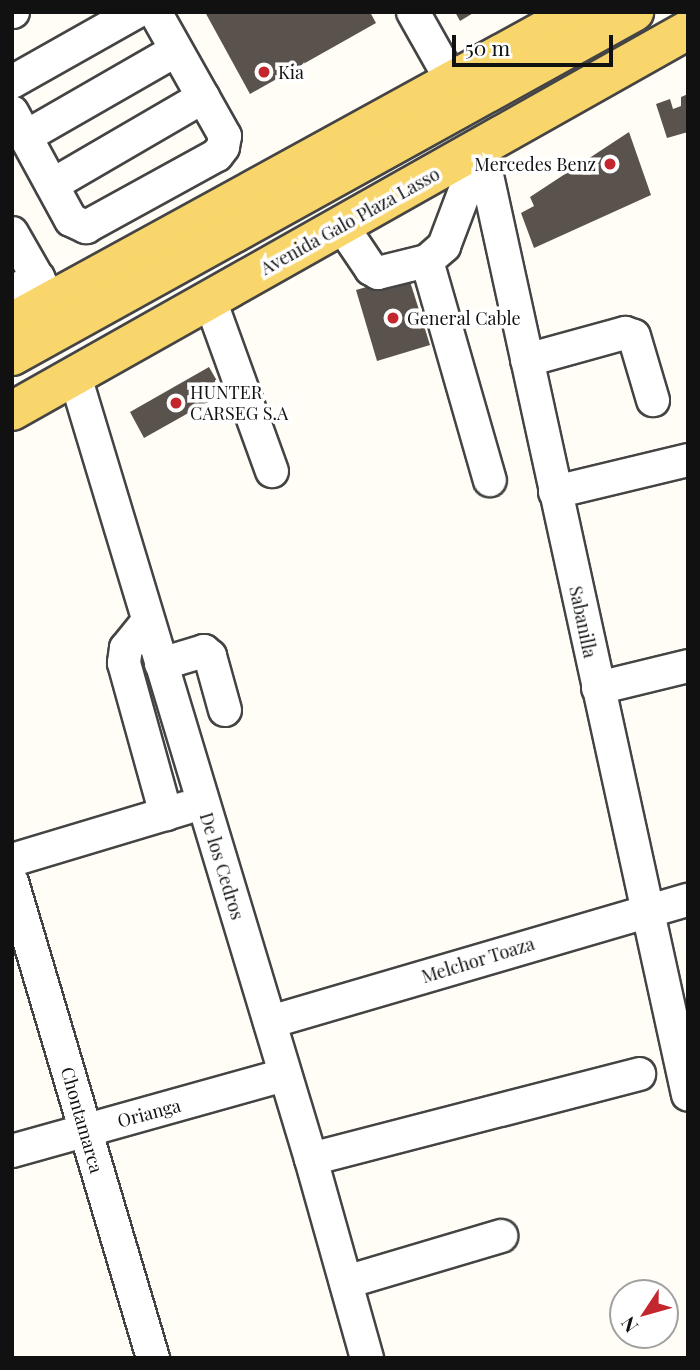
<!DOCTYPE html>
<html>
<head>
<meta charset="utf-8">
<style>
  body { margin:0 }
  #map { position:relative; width:700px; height:1370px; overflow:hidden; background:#fffdf5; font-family:"Playfair Display",serif }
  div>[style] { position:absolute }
  .building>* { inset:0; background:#5a524d }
  .roads { filter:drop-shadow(2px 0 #444) drop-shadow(-2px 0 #444) drop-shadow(0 2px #444) drop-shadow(0 -2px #444) }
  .minor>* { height:32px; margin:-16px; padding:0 16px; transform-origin:16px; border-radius:16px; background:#fff }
  .major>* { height:38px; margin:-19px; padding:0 19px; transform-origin:19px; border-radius:19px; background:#f9d66b }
  .dots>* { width:19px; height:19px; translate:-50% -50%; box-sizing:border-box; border:4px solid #fff; border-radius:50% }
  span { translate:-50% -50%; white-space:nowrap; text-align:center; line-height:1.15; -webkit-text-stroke:7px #fff; paint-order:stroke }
  .poi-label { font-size:18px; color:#111 }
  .left { translate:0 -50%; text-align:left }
  .right { translate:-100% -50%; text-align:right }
  .street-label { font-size:18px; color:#111 }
  .frame { position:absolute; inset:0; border:14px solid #111; pointer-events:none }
  .north { position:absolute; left:609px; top:1279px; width:70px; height:70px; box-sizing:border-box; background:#fff; border:2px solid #a0a0a0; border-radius:50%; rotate:234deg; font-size:19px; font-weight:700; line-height:28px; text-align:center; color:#111 }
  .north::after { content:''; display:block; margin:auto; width:24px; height:32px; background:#c4262e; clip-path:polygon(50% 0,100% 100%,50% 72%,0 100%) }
  .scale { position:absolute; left:452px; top:35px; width:161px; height:32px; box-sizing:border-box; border:4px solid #111; border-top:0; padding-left:9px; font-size:21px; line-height:24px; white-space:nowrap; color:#111; -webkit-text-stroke:5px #fff; paint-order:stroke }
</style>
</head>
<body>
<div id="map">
  <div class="building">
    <div style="clip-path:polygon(205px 12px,370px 12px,376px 23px,250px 94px)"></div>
    <div style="clip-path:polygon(455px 12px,475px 12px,460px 21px)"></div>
    <div style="clip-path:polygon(688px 94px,688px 132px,667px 138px,656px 104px,670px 99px,673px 109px,681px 106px,681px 97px)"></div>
    <div style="clip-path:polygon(629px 132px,651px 195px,534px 248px,521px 213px,534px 206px,530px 197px)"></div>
    <div style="clip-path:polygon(408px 275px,430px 345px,377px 361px,356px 290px)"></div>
    <div style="clip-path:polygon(209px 367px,224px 393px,144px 438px,130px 412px)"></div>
  </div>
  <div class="roads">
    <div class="minor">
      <div style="left:12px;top:12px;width:1px"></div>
      <div style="left:413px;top:12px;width:81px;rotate:60.6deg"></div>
      <div style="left:12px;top:82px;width:142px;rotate:-29.4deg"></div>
      <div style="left:12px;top:112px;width:123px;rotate:61.4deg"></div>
      <div style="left:71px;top:220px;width:17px;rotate:25deg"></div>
      <div style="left:86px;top:227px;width:149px;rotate:-28.8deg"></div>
      <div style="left:217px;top:155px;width:10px;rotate:-53deg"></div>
      <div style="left:223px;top:147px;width:11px;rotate:-80deg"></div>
      <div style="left:225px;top:136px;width:142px;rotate:-119.4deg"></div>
      <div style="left:25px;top:137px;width:174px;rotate:-29.9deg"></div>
      <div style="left:481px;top:148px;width:969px;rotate:77.67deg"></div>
      <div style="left:52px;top:185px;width:175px;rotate:-30.2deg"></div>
      <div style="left:342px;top:226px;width:52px;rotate:56deg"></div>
      <div style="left:371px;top:269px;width:8px;rotate:30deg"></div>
      <div style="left:378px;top:273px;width:50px;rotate:-13.8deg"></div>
      <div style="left:427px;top:261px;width:23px;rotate:-41deg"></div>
      <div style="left:444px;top:246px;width:105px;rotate:-69.3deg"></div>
      <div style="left:12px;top:233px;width:78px;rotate:60.2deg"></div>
      <div style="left:427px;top:261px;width:228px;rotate:74deg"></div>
      <div style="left:12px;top:292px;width:30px;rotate:-28deg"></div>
      <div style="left:210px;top:300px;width:182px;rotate:70.1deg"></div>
      <div style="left:527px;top:360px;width:102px;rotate:-15.4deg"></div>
      <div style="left:625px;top:333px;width:9px;rotate:18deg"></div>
      <div style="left:634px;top:336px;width:67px;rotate:73.5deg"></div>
      <div style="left:75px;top:376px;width:818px;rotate:73.23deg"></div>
      <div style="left:311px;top:1159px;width:207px;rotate:74.3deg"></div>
      <div style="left:555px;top:492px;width:137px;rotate:-13.5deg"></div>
      <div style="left:148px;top:621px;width:35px;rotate:129deg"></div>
      <div style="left:126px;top:648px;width:15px;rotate:98deg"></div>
      <div style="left:124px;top:663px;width:157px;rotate:74.5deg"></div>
      <div style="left:161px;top:664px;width:45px;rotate:-16.8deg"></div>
      <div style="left:204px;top:651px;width:8px;rotate:40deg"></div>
      <div style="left:210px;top:656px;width:56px;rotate:74.5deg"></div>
      <div style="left:598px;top:688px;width:93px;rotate:-13.7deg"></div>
      <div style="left:12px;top:860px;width:181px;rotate:-16.7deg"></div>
      <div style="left:12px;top:882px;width:496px;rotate:73.5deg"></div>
      <div style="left:270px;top:1022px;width:435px;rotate:-16.3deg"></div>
      <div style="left:12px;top:1151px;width:283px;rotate:-15.6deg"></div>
      <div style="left:311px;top:1159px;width:339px;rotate:-14.5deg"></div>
      <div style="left:346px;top:1282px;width:162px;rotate:-16.5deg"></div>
    </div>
    <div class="major">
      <div style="left:12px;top:322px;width:644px;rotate:-28.75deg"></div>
      <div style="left:12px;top:356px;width:711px;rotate:-28.94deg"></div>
      <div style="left:12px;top:411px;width:776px;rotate:-29.41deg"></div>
    </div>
  </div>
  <div class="dots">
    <div style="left:264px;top:72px;background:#c4262e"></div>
    <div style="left:610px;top:164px;background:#c4262e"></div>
    <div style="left:393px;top:318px;background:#c4262e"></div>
    <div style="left:176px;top:403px;background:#c4262e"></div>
  </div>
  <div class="poi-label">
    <span class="left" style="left:278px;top:72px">Kia</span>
    <span class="right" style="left:596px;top:164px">Mercedes Benz</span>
    <span class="left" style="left:407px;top:318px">General Cable</span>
    <span class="left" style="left:190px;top:403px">HUNTER<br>CARSEG S.A</span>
  </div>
  <div class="street-label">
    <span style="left:350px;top:221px;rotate:-29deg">Avenida Galo Plaza Lasso</span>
    <span style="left:583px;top:622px;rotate:78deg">Sabanilla</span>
    <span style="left:222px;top:866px;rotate:73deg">De los Cedros</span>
    <span style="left:478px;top:960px;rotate:-17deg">Melchor Toaza</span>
    <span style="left:149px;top:1113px;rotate:-15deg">Orianga</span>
    <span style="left:82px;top:1120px;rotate:74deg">Chontamarca</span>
  </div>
  <div class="frame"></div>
  <div class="north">N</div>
  <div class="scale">50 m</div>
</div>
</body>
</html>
